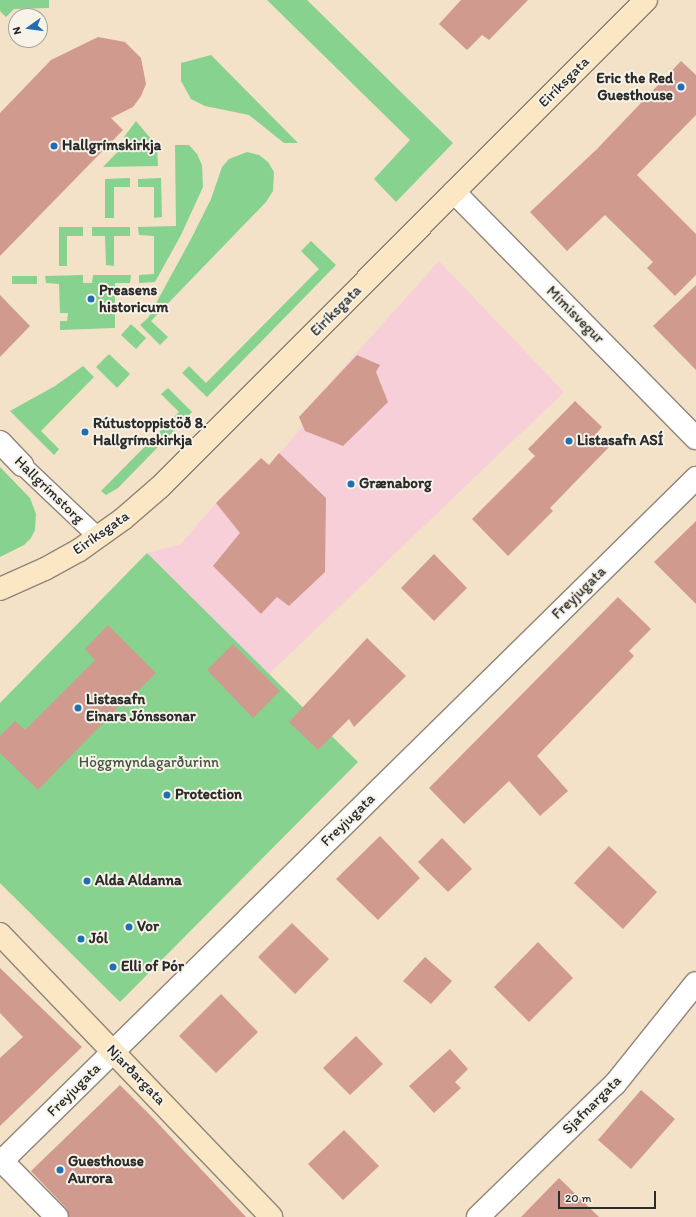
<!DOCTYPE html>
<html>
<head>
<meta charset="utf-8">
<style>
  body { margin:0 }
  #map { position:relative; width:696px; height:1217px; overflow:hidden; background:#f3e2c8; font-family:Itim,sans-serif }
  div>[style] { position:absolute }
  .built>* { inset:0; background:#f6cfd8 }
  .green>* { inset:0; background:#87d28f }
  .building>* { inset:0; background:#d09a8f }
  .roads { filter:drop-shadow(1px 0 #8f867a) drop-shadow(-1px 0 #8f867a) drop-shadow(0 1px #8f867a) drop-shadow(0 -1px #8f867a) }
  .lane>* { height:18px; margin:-9px; padding:0 9px; transform-origin:9px; border-radius:9px; background:#fff }
  .street>* { height:22px; margin:-11px; padding:0 11px; transform-origin:11px; border-radius:11px; background:#fff }
  .secondary>* { height:22px; margin:-11px; padding:0 11px; transform-origin:11px; border-radius:11px; background:#fbe7c3 }
  .dots>* { width:11px; height:11px; translate:-50% -50%; box-sizing:border-box; border:2px solid #f7f3e8; border-radius:50% }
  span { translate:-50% -50%; white-space:nowrap; text-align:center; line-height:1.15; -webkit-text-stroke:4px #f7f3e8; paint-order:stroke }
  .poi-label { font-size:15px; color:#2b2b2b; font-weight:700 }
  .right { translate:-100% -50%; text-align:right }
  .left { translate:0 -50%; text-align:left }
  .street-label { font-size:15px; color:#2b2b2b }
  .park-label { font-size:15px; color:#425544 }
  .north { position:absolute; left:8px; top:8px; width:40px; height:40px; box-sizing:border-box; background:#f7f3e8; border:1px solid #a5a39c; border-radius:50%; rotate:256deg; font-size:11px; font-weight:700; line-height:16px; text-align:center; color:#2b2b2b }
  .north::after { content:''; display:block; margin:auto; width:14px; height:18px; background:#1f6fb2; clip-path:polygon(50% 0,100% 100%,50% 72%,0 100%) }
  .scale { position:absolute; left:558px; top:1191px; width:98px; height:18px; box-sizing:border-box; border:2px solid #2b2b2b; border-top:0; padding-left:5px; font-size:12px; line-height:14px; white-space:nowrap; color:#2b2b2b; -webkit-text-stroke:3px #f7f3e8; paint-order:stroke }
</style>
</head>
<body>
<div id="map">
  <div class="built">
    <div style="clip-path:polygon(439px 261px,564px 392px,269px 674px,147px 553px,181px 544px,216px 503px,261px 458px,269px 465px,303px 426px,299px 417px)"></div>
  </div>
  <div class="green">
    <div style="clip-path:polygon(0 0,49px 0,49px 8px,14px 9px,6px 17px,0 11px)"></div>
    <div style="clip-path:polygon(267px 0,307px 0,453px 143px,396px 202px,374px 179px,410px 140px)"></div>
    <div style="clip-path:polygon(211px 55px,298px 143px,284px 143px,249px 115px,205px 106px,191px 99px,181px 81px,181px 63px)"></div>
    <div style="clip-path:polygon(136px 121px,157px 146px,158px 166px,103px 167px,127px 142px,124px 137px)"></div>
    <div style="clip-path:polygon(175px 145px,189px 145px,197px 154px,202px 165px,203px 187px,181px 235px,155px 282px,139px 283px,139px 275px,154px 274px,154px 236px,139px 235px,138px 227px,176px 226px)"></div>
    <div style="clip-path:polygon(247px 152px,259px 155px,268px 162px,274px 172px,273px 191px,266px 202px,151px 321px,168px 337px,160px 345px,140px 325px,148px 318px,191px 239px,211px 199px,222px 167px,229px 159px)"></div>
    <div style="clip-path:polygon(130px 178px,130px 187px,114px 187px,114px 218px,105px 218px,105px 179px)"></div>
    <div style="clip-path:polygon(161px 178px,162px 217px,154px 218px,154px 187px,138px 187px,138px 179px)"></div>
    <div style="clip-path:polygon(59px 227px,83px 227px,83px 236px,67px 236px,67px 266px,59px 266px)"></div>
    <div style="clip-path:polygon(92px 227px,130px 227px,130px 236px,114px 236px,114px 266px,106px 265px,105px 236px,92px 236px)"></div>
    <div style="clip-path:polygon(311px 241px,336px 265px,207px 397px,182px 373px,189px 366px,206px 383px,319px 269px,301px 251px)"></div>
    <div style="clip-path:polygon(83px 275px,83px 283px,92px 283px,93px 275px,131px 275px,130px 283px,115px 283px,115px 328px,60px 330px,60px 321px,67px 321px,68px 313px,60px 313px,59px 284px,46px 283px,45px 276px)"></div>
    <div style="clip-path:polygon(12px 276px,37px 276px,37px 284px,12px 284px)"></div>
    <div style="clip-path:polygon(131px 324px,146px 338px,136px 349px,121px 335px)"></div>
    <div style="clip-path:polygon(109px 354px,130px 374px,117px 388px,96px 367px)"></div>
    <div style="clip-path:polygon(83px 366px,94px 377px,41px 431px,59px 449px,54px 455px,10px 411px,55px 386px)"></div>
    <div style="clip-path:polygon(168px 388px,192px 412px,118px 488px,106px 495px,101px 491px,179px 412px,161px 394px)"></div>
    <div style="clip-path:polygon(0 467px,30px 498px,36px 514px,35px 530px,31px 538px,24px 545px,0 557px)"></div>
    <div style="clip-path:polygon(147px 553px,358px 762px,120px 1002px,0 883px,0 703px)"></div>
  </div>
  <div class="building">
    <div style="clip-path:polygon(461px 0,528px 0,489px 40px,482px 35px,467px 50px,439px 24px)"></div>
    <div style="clip-path:polygon(98px 37px,125px 42px,141px 58px,146px 84px,141px 96px,133px 107px,111px 118px,123px 130px,0 256px,0 113px,51px 60px)"></div>
    <div style="clip-path:polygon(681px 61px,696px 75px,696px 115px,637px 175px,696px 234px,696px 275px,675px 296px,647px 268px,653px 262px,605px 215px,567px 251px,530px 212px,597px 149px)"></div>
    <div style="clip-path:polygon(696px 285px,696px 370px,653px 326px)"></div>
    <div style="clip-path:polygon(0 295px,30px 326px,0 357px)"></div>
    <div style="clip-path:polygon(357px 355px,380px 365px,376px 372px,388px 402px,343px 446px,305px 431px,299px 417px)"></div>
    <div style="clip-path:polygon(575px 401px,602px 427px,596px 434px,609px 447px,550px 508px,553px 511px,508px 556px,472px 519px,535px 456px,528px 449px)"></div>
    <div style="clip-path:polygon(279px 453px,326px 498px,325px 572px,289px 606px,277px 597px,261px 614px,213px 566px,240px 533px,216px 503px,261px 458px,269px 465px)"></div>
    <div style="clip-path:polygon(696px 521px,696px 604px,654px 562px)"></div>
    <div style="clip-path:polygon(434px 554px,467px 588px,434px 621px,401px 588px)"></div>
    <div style="clip-path:polygon(618px 597px,651px 629px,629px 651px,634px 656px,537px 756px,568px 791px,540px 816px,509px 781px,464px 824px,429px 788px)"></div>
    <div style="clip-path:polygon(108px 625px,156px 673px,133px 696px,131px 694px,38px 790px,0 753px,0 736px,15px 721px,25px 730px,95px 660px,85px 649px)"></div>
    <div style="clip-path:polygon(367px 638px,406px 676px,354px 727px,349px 719px,318px 750px,289px 722px)"></div>
    <div style="clip-path:polygon(233px 644px,280px 691px,253px 718px,207px 670px)"></div>
    <div style="clip-path:polygon(380px 836px,420px 878px,378px 920px,336px 879px)"></div>
    <div style="clip-path:polygon(442px 838px,472px 869px,448px 892px,418px 862px)"></div>
    <div style="clip-path:polygon(609px 846px,657px 892px,623px 929px,574px 883px)"></div>
    <div style="clip-path:polygon(292px 923px,329px 959px,295px 994px,258px 957px)"></div>
    <div style="clip-path:polygon(538px 942px,573px 978px,529px 1022px,494px 987px)"></div>
    <div style="clip-path:polygon(425px 957px,452px 981px,431px 1004px,403px 981px)"></div>
    <div style="clip-path:polygon(0 968px,82px 1047px,0 1126px,0 1058px,23px 1037px,0 1013px)"></div>
    <div style="clip-path:polygon(221px 994px,258px 1032px,216px 1073px,179px 1036px)"></div>
    <div style="clip-path:polygon(356px 1036px,383px 1064px,350px 1095px,323px 1068px)"></div>
    <div style="clip-path:polygon(450px 1049px,468px 1069px,455px 1082px,461px 1088px,434px 1113px,409px 1086px)"></div>
    <div style="clip-path:polygon(120px 1085px,151px 1116px,246px 1217px,69px 1217px,66px 1208px,31px 1171px)"></div>
    <div style="clip-path:polygon(641px 1090px,675px 1119px,631px 1169px,598px 1140px)"></div>
    <div style="clip-path:polygon(344px 1130px,379px 1166px,343px 1200px,308px 1164px)"></div>
    <div style="clip-path:polygon(559px 1178px,599px 1217px,521px 1217px)"></div>
  </div>
  <div class="roads">
    <div class="lane">
      <div style="left:22px;top:465px;width:105px;rotate:43.5deg"></div>
    </div>
    <div class="street">
      <div style="left:454px;top:192px;width:345px;rotate:45.5deg"></div>
      <div style="left:0;top:442px;width:32px;rotate:46deg"></div>
      <div style="left:2px;top:1161px;width:78px;rotate:45.5deg"></div>
      <div style="left:0;top:1163px;width:977px;rotate:-44.54deg"></div>
      <div style="left:478px;top:1217px;width:191px;rotate:-44.2deg"></div>
      <div style="left:615px;top:1084px;width:129px;rotate:-51.3deg"></div>
    </div>
    <div class="secondary">
      <div style="left:0;top:589px;width:49px;rotate:-24deg"></div>
      <div style="left:45px;top:569px;width:38px;rotate:-29deg"></div>
      <div style="left:78px;top:551px;width:55px;rotate:-35.4deg"></div>
      <div style="left:123px;top:519px;width:49px;rotate:-40.9deg"></div>
      <div style="left:160px;top:487px;width:688px;rotate:-45.06deg"></div>
      <div style="left:0;top:934px;width:392px;rotate:46.2deg"></div>
    </div>
  </div>
  <div class="dots">
    <div style="left:681px;top:87px;background:#1f6fb2"></div>
    <div style="left:54px;top:146px;background:#1f6fb2"></div>
    <div style="left:91px;top:299px;background:#1f6fb2"></div>
    <div style="left:85px;top:432px;background:#1f6fb2"></div>
    <div style="left:569px;top:441px;background:#1f6fb2"></div>
    <div style="left:351px;top:484px;background:#1f6fb2"></div>
    <div style="left:78px;top:708px;background:#1f6fb2"></div>
    <div style="left:167px;top:795px;background:#1f6fb2"></div>
    <div style="left:87px;top:881px;background:#1f6fb2"></div>
    <div style="left:129px;top:927px;background:#1f6fb2"></div>
    <div style="left:81px;top:939px;background:#1f6fb2"></div>
    <div style="left:113px;top:967px;background:#1f6fb2"></div>
    <div style="left:60px;top:1170px;background:#1f6fb2"></div>
  </div>
  <div class="poi-label">
    <span class="right" style="left:673px;top:87px">Eric the Red<br>Guesthouse</span>
    <span class="left" style="left:62px;top:146px">Hallgrímskirkja</span>
    <span class="left" style="left:99px;top:299px">Preasens<br>historicum</span>
    <span class="left" style="left:93px;top:432px">Rútustoppistöð 8.<br>Hallgrímskirkja</span>
    <span class="left" style="left:577px;top:441px">Listasafn ASÍ</span>
    <span class="left" style="left:359px;top:484px">Grænaborg</span>
    <span class="left" style="left:86px;top:708px">Listasafn<br>Einars Jónssonar</span>
    <span class="left" style="left:175px;top:795px">Protection</span>
    <span class="left" style="left:95px;top:881px">Alda Aldanna</span>
    <span class="left" style="left:137px;top:927px">Vor</span>
    <span class="left" style="left:89px;top:939px">Jól</span>
    <span class="left" style="left:121px;top:967px">Elli of Þór</span>
    <span class="left" style="left:68px;top:1170px">Guesthouse<br>Aurora</span>
  </div>
  <div class="street-label">
    <span style="left:564px;top:82px;rotate:-45deg">Eiríksgata</span>
    <span style="left:336px;top:311px;rotate:-45deg">Eiríksgata</span>
    <span style="left:575px;top:315px;rotate:45deg">Mímisvegur</span>
    <span style="left:49px;top:490px;rotate:44deg">Hallgrímstorg</span>
    <span style="left:101px;top:533px;rotate:-35deg">Eiríksgata</span>
    <span style="left:579px;top:593px;rotate:-44deg">Freyjugata</span>
    <span style="left:348px;top:820px;rotate:-44deg">Freyjugata</span>
    <span style="left:136px;top:1075px;rotate:46deg">Njarðargata</span>
    <span style="left:74px;top:1090px;rotate:-45deg">Freyjugata</span>
    <span style="left:592px;top:1105px;rotate:-45deg">Sjafnargata</span>
  </div>
  <div class="park-label">
    <span style="left:149px;top:763px">Höggmyndagarðurinn</span>
  </div>
  <div class="north">N</div>
  <div class="scale">20 m</div>
</div>
</body>
</html>
